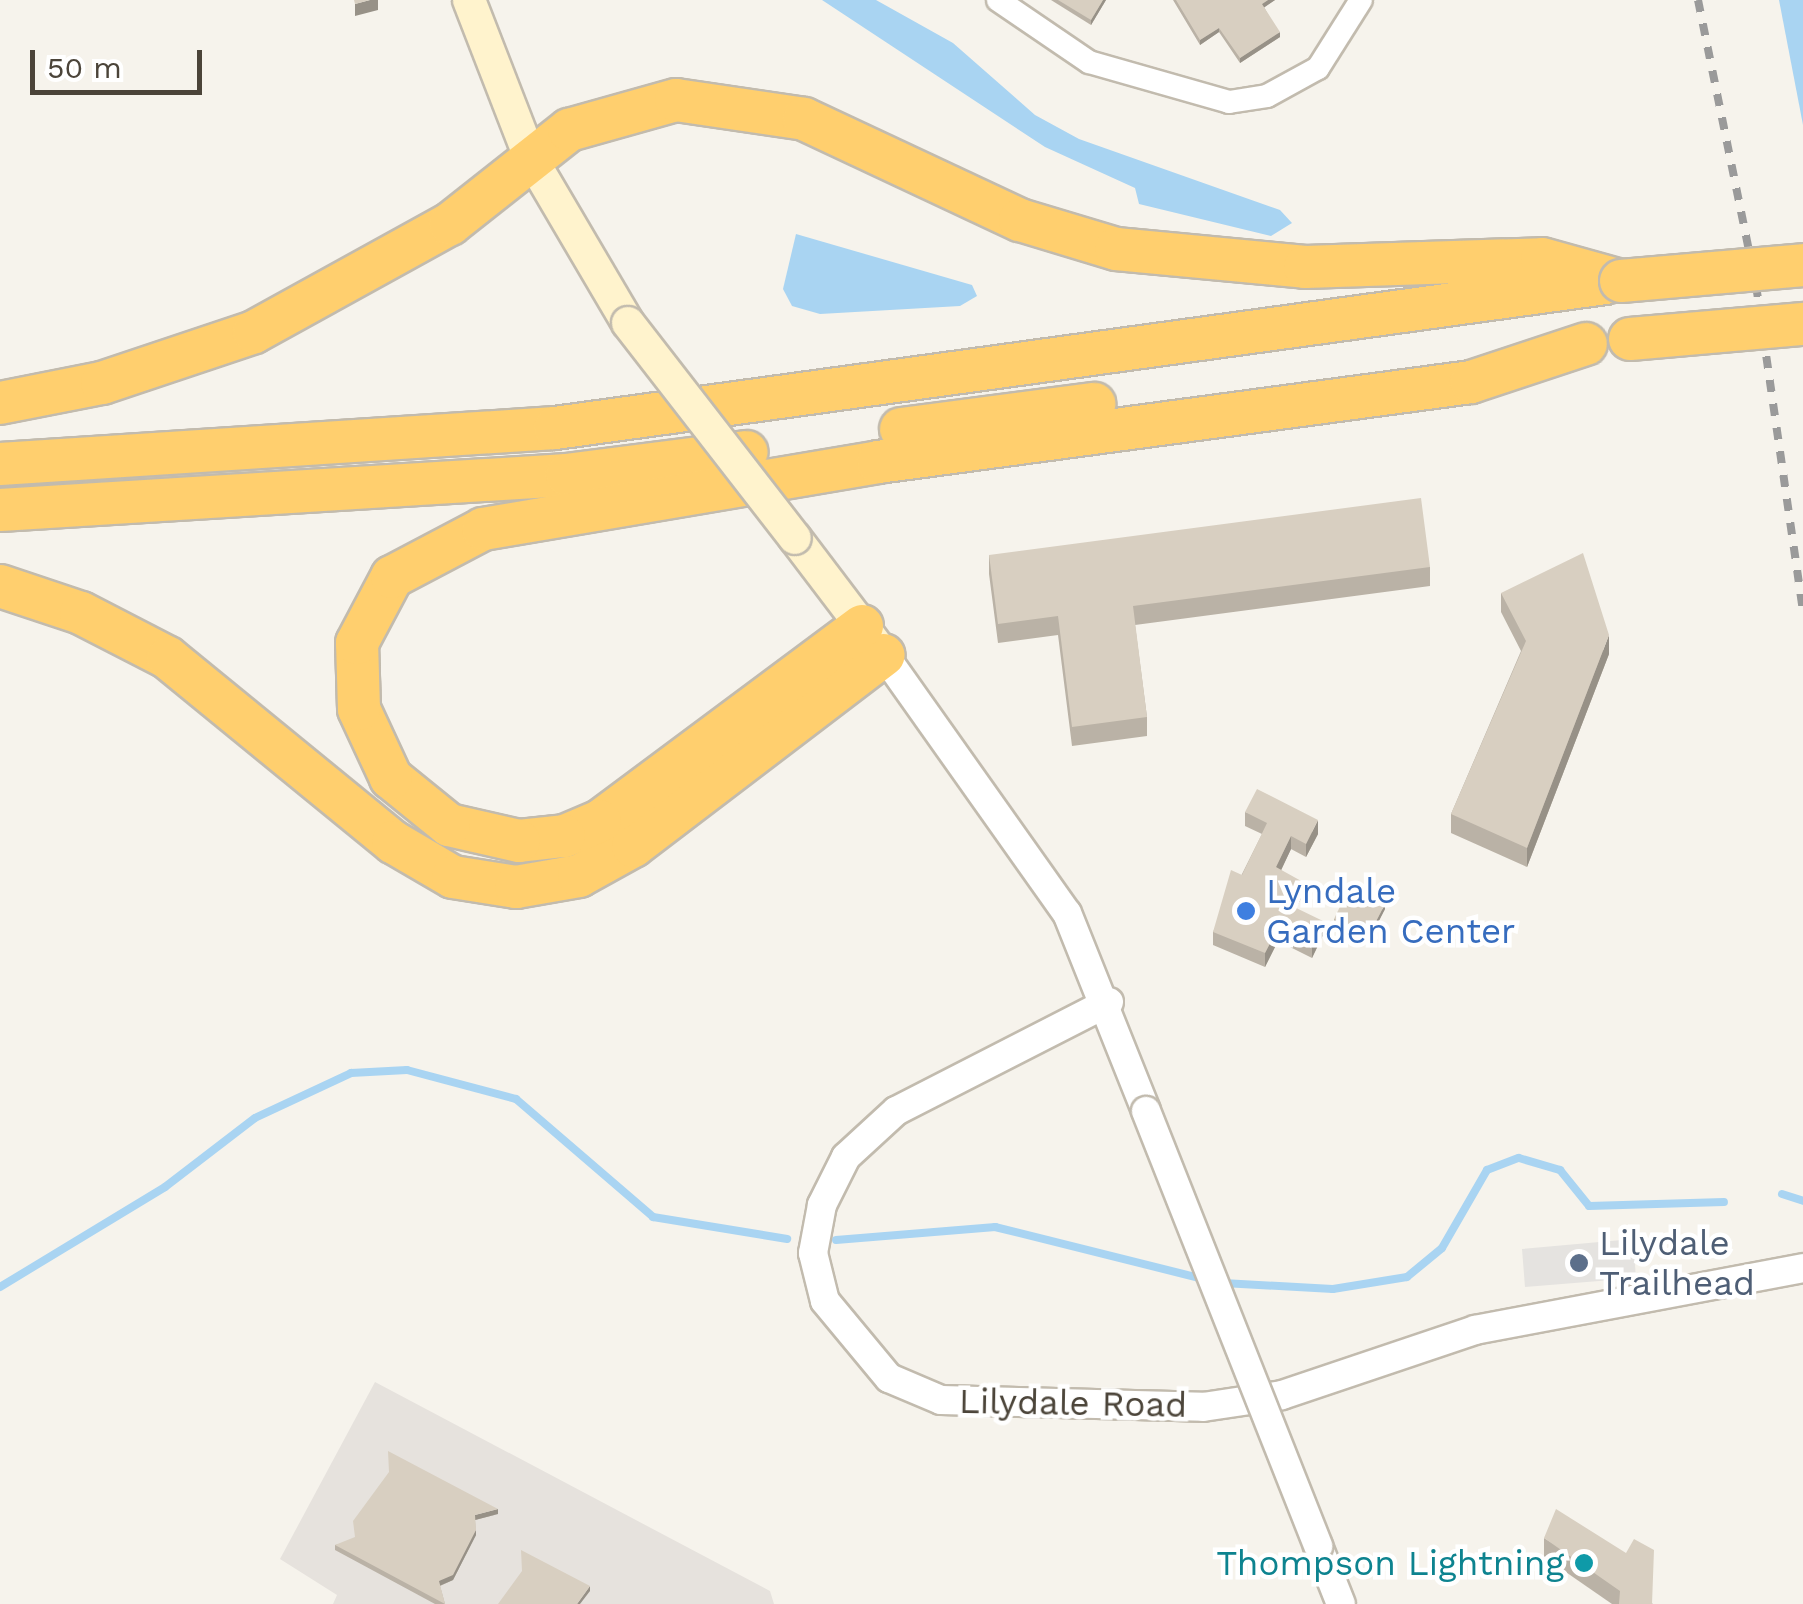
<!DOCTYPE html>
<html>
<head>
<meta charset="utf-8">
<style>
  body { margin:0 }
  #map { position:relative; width:1803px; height:1604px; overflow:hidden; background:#f6f3ec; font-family:"Work Sans",sans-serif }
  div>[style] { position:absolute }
  .industrial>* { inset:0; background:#e6e2dd }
  .parking>* { inset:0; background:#e5e3e0 }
  .water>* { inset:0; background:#a9d4f2 }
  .stream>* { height:8px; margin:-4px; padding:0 4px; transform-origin:4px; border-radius:4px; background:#a9d4f2 }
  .roads { filter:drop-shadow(2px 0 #c2bbae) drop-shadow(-2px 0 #c2bbae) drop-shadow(0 2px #c2bbae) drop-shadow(0 -2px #c2bbae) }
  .minor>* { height:22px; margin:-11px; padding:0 11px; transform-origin:11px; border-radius:11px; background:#fff }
  .tertiary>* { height:28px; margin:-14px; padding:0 14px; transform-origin:14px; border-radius:14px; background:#fff }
  .secondary>* { height:32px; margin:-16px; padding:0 16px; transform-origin:16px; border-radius:16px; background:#fff3cd }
  .motorway>* { height:42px; margin:-21px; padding:0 21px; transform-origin:21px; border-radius:21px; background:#ffcf6e }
  .rail>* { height:8px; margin-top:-4px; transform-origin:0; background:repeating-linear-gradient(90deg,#9a9a9a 0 12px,transparent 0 24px) }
  .bridges { filter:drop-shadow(2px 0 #c2bbae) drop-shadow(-2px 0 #c2bbae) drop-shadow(0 2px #c2bbae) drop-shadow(0 -2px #c2bbae) }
  .tertiary-bridge>* { height:28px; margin:-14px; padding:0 14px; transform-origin:14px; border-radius:14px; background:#fff }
  .secondary-bridge>* { height:32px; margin:-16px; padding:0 16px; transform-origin:16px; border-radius:16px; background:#fff3cd }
  .motorway-bridge>* { height:42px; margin:-21px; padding:0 21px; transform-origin:21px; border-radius:21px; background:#ffcf6e }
  .wall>* { inset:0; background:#bab2a6 }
  .shaded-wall>* { inset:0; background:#979187 }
  .building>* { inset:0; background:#d8cfc1 }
  .dots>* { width:28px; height:28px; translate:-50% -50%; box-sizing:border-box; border:5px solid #fff; border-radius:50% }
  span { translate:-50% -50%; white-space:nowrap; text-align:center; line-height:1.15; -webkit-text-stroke:9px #fff; paint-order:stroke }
  .shop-label { font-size:35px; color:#366cbe }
  .left { translate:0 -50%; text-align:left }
  .service-label { font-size:35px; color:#4e5e75 }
  .street-label { font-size:35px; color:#4b4439 }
  .culture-label { font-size:35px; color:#0d838f }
  .right { translate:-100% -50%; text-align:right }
  .scale { position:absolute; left:30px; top:50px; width:172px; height:45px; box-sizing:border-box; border:5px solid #4b4439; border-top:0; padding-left:12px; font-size:30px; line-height:35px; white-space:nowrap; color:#4b4439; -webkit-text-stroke:8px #fff; paint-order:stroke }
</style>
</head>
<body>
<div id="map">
  <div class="industrial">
    <div style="clip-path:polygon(375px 1382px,770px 1591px,774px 1604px,333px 1604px,337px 1595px,280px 1559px)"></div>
  </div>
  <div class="parking">
    <div style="clip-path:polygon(1633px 1239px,1636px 1278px,1525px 1287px,1522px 1249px)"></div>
  </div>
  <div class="water">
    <div style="clip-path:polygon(822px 0,876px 0,953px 43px,1035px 115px,1079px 139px,1280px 210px,1292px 223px,1271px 236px,1139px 204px,1135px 188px,1045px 147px)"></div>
    <div style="clip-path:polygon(1779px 0,1803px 0,1803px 125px)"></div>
    <div style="clip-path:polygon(796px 234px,972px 285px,977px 296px,960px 306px,820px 314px,792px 306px,783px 289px)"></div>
  </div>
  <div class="stream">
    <div style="left:1782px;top:1194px;width:22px;rotate:18deg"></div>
    <div style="left:836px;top:1240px;width:160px;rotate:-4.7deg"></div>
    <div style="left:995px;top:1227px;width:215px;rotate:14deg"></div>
    <div style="left:1223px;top:1283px;width:110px;rotate:3.1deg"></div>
    <div style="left:1333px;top:1289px;width:75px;rotate:-9.2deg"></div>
    <div style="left:1407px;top:1277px;width:45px;rotate:-39.6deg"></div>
    <div style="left:1442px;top:1248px;width:90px;rotate:-60deg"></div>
    <div style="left:1487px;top:1170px;width:34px;rotate:-21deg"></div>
    <div style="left:1519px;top:1158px;width:43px;rotate:16.3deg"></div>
    <div style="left:1560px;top:1170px;width:46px;rotate:51.1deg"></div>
    <div style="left:1589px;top:1206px;width:135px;rotate:-1.7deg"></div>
    <div style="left:0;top:1287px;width:193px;rotate:-31.2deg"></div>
    <div style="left:165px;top:1187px;width:113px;rotate:-37.5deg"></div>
    <div style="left:255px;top:1118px;width:106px;rotate:-25.1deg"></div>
    <div style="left:351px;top:1073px;width:56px;rotate:-3.1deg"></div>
    <div style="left:407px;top:1070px;width:113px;rotate:14.9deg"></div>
    <div style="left:516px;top:1099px;width:181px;rotate:40.7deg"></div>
    <div style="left:653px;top:1217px;width:136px;rotate:9.3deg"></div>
  </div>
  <div class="roads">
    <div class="minor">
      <div style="left:998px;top:0;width:110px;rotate:34.3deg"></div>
      <div style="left:1089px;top:62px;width:146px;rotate:15.9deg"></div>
      <div style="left:1229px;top:102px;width:38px;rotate:-9deg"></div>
      <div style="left:1267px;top:96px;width:58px;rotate:-28.8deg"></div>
      <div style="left:1318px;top:68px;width:80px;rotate:-57.7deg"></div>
    </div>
    <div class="tertiary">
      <div style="left:884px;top:655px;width:316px;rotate:54.7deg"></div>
      <div style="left:1067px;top:913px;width:213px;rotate:68.2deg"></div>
      <div style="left:1109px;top:1002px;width:239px;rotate:152.9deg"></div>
      <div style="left:896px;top:1111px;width:68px;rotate:137.4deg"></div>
      <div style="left:846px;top:1157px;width:54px;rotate:116.6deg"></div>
      <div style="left:822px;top:1205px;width:49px;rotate:100.6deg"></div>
      <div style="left:813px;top:1253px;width:49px;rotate:76deg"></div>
      <div style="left:825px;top:1301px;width:100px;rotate:50.3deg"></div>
      <div style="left:889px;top:1378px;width:56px;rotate:22.9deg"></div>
      <div style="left:941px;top:1400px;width:262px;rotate:1.5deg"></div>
      <div style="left:1203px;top:1407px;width:80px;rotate:-8.6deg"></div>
      <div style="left:1282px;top:1395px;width:204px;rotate:-18.6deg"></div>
      <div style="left:1475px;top:1330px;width:334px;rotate:-10.7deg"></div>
      <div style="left:1318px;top:1546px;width:62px;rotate:68.4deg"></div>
    </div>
    <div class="secondary">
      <div style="left:469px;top:0;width:166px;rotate:68.8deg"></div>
      <div style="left:529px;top:155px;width:195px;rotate:59.5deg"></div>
      <div style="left:795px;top:538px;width:131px;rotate:52.8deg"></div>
    </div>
    <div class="motorway">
      <div style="left:0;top:403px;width:104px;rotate:-11.1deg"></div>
      <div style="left:102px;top:383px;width:160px;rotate:-18.5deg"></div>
      <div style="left:254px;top:332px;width:224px;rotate:-28.9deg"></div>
      <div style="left:450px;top:224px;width:152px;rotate:-38.3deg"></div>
      <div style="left:569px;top:130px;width:111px;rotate:-15.7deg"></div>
      <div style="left:676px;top:100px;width:129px;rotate:8.4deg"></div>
      <div style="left:804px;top:119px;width:238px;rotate:25.1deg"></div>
      <div style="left:1020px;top:220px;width:100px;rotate:16.8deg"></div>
      <div style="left:1116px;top:249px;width:190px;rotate:5.4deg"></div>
      <div style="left:1305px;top:267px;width:237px;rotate:-1.9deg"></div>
      <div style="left:1542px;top:259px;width:82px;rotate:15.6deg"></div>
      <div style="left:901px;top:429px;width:195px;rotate:-7.4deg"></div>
      <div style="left:0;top:464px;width:556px;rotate:-3.71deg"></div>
      <div style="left:555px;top:428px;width:1060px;rotate:-7.86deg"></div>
      <div style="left:0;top:510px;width:568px;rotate:-3.53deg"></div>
      <div style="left:567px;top:475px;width:181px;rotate:-7.3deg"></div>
      <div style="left:0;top:586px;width:85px;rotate:18.4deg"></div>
      <div style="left:81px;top:613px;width:98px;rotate:27.3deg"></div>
      <div style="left:168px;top:658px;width:291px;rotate:39.3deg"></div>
      <div style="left:393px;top:842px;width:69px;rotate:30.3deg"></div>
      <div style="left:453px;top:877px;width:64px;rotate:9deg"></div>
      <div style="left:516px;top:887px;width:64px;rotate:-9.9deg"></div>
      <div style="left:579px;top:876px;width:62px;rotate:-29.1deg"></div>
      <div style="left:633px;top:846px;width:315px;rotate:-37.3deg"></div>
      <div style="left:862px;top:626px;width:327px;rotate:143.3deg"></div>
      <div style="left:600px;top:821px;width:39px;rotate:157deg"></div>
      <div style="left:564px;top:836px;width:45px;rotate:173.7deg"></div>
      <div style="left:519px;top:841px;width:72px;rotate:-167.1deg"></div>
      <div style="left:449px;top:825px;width:75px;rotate:-141deg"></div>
      <div style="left:391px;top:778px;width:76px;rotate:-114.9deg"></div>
      <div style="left:359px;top:709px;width:66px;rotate:-91.7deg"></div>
      <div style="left:357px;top:643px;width:75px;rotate:-62.1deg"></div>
      <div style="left:392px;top:577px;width:103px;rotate:-27.8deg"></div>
      <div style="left:483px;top:529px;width:401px;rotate:-9.6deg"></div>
      <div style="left:878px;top:462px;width:598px;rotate:-7.68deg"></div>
      <div style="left:1471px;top:382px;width:121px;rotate:-18.3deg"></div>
    </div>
  </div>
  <div class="rail">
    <div style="left:1698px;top:0;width:291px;rotate:78.5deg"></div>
    <div style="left:1756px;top:285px;width:329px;rotate:81.8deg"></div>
  </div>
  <div class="bridges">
    <div class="tertiary-bridge">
      <div style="left:1146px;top:1111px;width:468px;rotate:68.4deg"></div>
    </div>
    <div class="secondary-bridge">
      <div style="left:628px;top:323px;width:272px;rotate:52.2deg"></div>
    </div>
    <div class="motorway-bridge">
      <div style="left:1621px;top:281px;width:183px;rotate:-5deg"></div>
      <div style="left:1630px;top:339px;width:174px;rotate:-5deg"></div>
    </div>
  </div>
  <div class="wall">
    <div style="clip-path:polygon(1051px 0,1106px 0,1091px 25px)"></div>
    <div style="clip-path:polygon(1173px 0,1275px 0,1264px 7px,1280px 37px,1240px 63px,1219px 32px,1200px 45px)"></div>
    <div style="clip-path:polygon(989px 555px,1430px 567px,1430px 586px,1135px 625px,1147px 717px,1147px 736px,1072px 746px,1058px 635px,998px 643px,989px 574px)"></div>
    <div style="clip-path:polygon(1501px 593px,1609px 654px,1527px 867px,1451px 833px,1451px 814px,1521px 651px,1501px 612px)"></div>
    <div style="clip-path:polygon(1245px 812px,1318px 834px,1306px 857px,1291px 849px,1281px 870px,1303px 895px,1296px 908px,1323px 935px,1312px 958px,1278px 941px,1265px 967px,1213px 945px,1213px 932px,1262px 834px,1245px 826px)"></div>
    <div style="clip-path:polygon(1385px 909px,1368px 942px,1334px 924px,1334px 919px)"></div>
    <div style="clip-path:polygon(498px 1514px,475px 1520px,476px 1535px,453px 1580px,440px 1586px,445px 1604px,435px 1604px,335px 1550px,335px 1545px)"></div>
    <div style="clip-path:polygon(1544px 1538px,1653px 1604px,1612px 1604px,1544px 1557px)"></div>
  </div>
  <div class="shaded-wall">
    <div style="clip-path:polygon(370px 0,378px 0,378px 10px,355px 16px,355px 4px)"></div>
    <div style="clip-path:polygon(1103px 0,1106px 0,1091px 25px,1091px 20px)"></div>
    <div style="clip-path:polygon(1268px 0,1275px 0,1262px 9px,1262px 4px)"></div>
    <div style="clip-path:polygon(1219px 28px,1219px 32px,1200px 45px,1200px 40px)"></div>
    <div style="clip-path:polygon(1280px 32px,1280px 37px,1240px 63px,1240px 58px)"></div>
    <div style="clip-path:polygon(1609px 635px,1609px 654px,1527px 867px,1527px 848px)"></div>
    <div style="clip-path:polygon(1318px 820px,1318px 834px,1306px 857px,1306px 844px)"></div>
    <div style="clip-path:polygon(1291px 836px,1291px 849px,1276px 881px,1276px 867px)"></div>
    <div style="clip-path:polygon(1303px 882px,1303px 895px,1290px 918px,1290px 905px)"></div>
    <div style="clip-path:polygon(1385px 904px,1385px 909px,1368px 942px,1368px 937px)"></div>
    <div style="clip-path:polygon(1323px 921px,1323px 935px,1312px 958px,1312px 944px)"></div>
    <div style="clip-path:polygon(1278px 928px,1278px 941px,1265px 967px,1265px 953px)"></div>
    <div style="clip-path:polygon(498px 1509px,498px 1514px,475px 1520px,475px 1515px)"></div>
    <div style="clip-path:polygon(476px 1530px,476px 1535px,453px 1580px,439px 1586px,439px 1581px)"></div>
    <div style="clip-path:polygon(590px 1586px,590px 1591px,580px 1604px,577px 1604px)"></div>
  </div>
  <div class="building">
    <div style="clip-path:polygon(354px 0,370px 0,355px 4px)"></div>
    <div style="clip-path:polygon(1058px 0,1103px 0,1091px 20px)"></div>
    <div style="clip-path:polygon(1176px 0,1268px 0,1262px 4px,1280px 32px,1240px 58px,1219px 28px,1200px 40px)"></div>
    <div style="clip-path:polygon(1421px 498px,1430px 567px,1133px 606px,1147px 717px,1072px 727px,1058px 616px,998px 624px,989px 555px)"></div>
    <div style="clip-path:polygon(1583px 553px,1609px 635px,1527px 848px,1451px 814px,1526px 641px,1501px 593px)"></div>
    <div style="clip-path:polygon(1257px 789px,1318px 820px,1306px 844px,1291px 836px,1276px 867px,1303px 882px,1290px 905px,1323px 921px,1312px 944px,1278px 928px,1265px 953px,1213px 932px,1231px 870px,1242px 875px,1267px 823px,1245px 812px)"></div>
    <div style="clip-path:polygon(1350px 886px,1385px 904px,1368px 937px,1334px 919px)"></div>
    <div style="clip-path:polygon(388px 1451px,498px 1509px,475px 1515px,476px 1530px,453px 1575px,439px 1581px,445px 1604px,335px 1545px,355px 1537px,353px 1521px,389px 1472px)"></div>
    <div style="clip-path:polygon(1556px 1509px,1626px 1553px,1634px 1539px,1654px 1550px,1652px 1604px,1619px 1604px,1620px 1591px,1544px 1538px)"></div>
    <div style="clip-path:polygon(521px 1550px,590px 1586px,577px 1604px,498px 1604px,522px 1571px)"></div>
  </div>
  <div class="dots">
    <div style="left:1246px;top:911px;background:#3f7fe0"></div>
    <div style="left:1579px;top:1263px;background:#5c6f8a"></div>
    <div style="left:1584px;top:1563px;background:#0f9aa8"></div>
  </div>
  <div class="shop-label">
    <span class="left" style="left:1266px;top:911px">Lyndale<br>Garden Center</span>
  </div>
  <div class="service-label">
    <span class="left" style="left:1599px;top:1263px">Lilydale<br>Trailhead</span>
  </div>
  <div class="street-label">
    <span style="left:1073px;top:1403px;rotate:1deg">Lilydale Road</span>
  </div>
  <div class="culture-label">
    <span class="right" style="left:1564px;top:1563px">Thompson Lightning</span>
  </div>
  <div class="scale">50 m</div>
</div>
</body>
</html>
